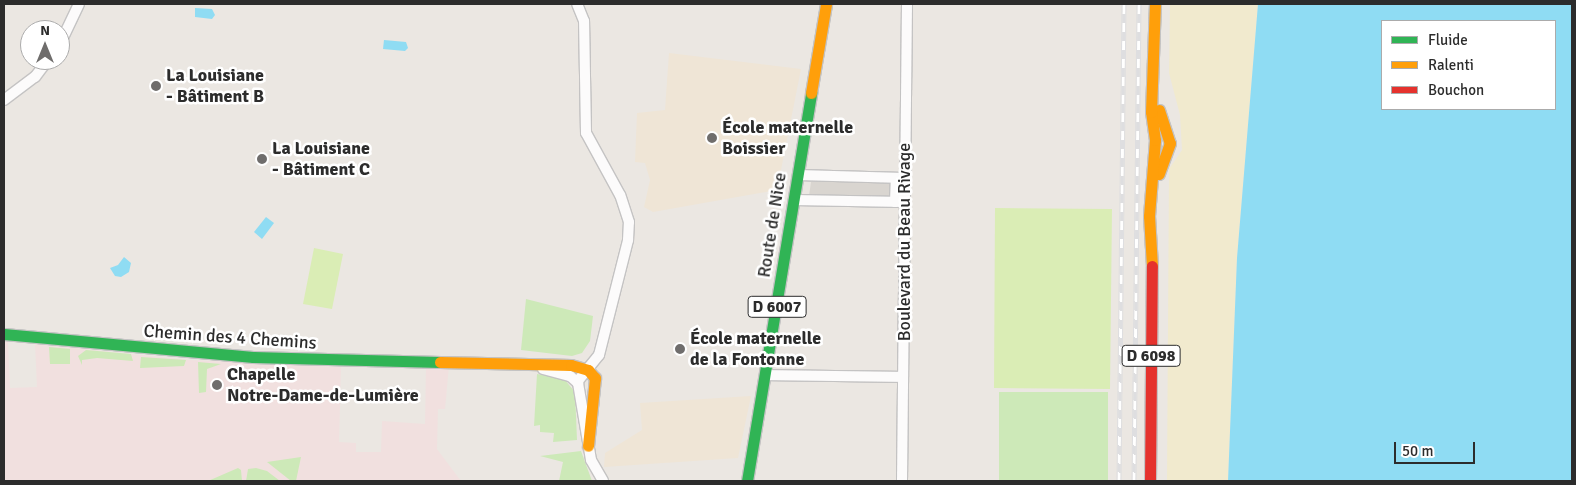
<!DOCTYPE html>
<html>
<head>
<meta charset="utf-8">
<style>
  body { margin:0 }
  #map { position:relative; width:1576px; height:485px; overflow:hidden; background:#ebe7e2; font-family:Signika,sans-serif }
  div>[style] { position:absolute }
  .education>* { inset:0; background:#efe5d6 }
  .medical>* { inset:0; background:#f1e0df }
  .green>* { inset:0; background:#cde9b8 }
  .sand>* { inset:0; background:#f1eace }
  .pitch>* { inset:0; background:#daedb5 }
  .plaza>* { inset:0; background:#d9d5d0 }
  .water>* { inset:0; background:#8fdcf3 }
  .roads { filter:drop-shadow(1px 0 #c4c3c3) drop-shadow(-1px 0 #c4c3c3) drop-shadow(0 1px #c4c3c3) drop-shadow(0 -1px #c4c3c3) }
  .street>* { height:10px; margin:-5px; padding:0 5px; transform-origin:5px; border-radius:5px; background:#fcfbfb }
  .fast>* { height:11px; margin:-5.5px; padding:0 5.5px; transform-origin:5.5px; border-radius:5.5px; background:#30b455 }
  .slow>* { height:11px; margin:-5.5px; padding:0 5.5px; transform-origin:5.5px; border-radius:5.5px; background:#ff9f0a }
  .jam>* { height:11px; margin:-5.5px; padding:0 5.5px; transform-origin:5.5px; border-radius:5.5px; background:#e5322d }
  .rail>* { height:5px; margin-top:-2.5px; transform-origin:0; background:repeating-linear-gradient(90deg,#fff 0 9px,#dedee0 0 18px); box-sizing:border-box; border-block:1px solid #dedee0 }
  .dots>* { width:14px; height:14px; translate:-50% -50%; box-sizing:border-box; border:2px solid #fff; border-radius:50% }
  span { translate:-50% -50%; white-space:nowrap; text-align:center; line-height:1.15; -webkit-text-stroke:5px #fff; paint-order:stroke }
  .shield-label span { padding:1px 4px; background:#fff; border:1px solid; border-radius:4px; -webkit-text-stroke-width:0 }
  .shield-label { font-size:16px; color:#2c2c2c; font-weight:700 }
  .poi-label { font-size:18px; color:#2c2c2c; font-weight:700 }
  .left { translate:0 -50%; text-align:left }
  .street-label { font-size:18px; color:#2c2c2c }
  .frame { position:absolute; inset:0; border:5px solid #2c2c2c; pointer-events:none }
  .legend { position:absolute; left:1381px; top:20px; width:175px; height:90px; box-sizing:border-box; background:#fff; border:1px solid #ababab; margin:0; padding:6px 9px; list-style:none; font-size:15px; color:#2c2c2c }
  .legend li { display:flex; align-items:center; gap:10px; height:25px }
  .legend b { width:25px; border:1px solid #ababab }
  .north { position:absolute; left:20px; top:20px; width:50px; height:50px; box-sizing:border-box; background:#fff; border:1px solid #ababab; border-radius:50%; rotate:0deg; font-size:14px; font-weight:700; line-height:20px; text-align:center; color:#2c2c2c }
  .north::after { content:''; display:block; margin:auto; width:18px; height:22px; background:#6f6d6c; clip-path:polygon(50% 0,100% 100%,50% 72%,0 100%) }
  .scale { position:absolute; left:1394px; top:442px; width:81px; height:22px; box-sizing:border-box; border:2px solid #2c2c2c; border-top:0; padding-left:6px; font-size:15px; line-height:18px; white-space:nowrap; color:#2c2c2c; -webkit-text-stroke:4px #fff; paint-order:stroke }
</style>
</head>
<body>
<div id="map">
  <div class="education">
    <div style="clip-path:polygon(669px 53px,801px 69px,777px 190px,653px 212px,644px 207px,650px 180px,645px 163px,635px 162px,637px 113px,665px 110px)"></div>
    <div style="clip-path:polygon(751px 396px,738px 458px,604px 467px,605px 453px,642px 430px,640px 403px)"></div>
  </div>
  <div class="medical">
    <div style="clip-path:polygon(4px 341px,8px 342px,10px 388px,37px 387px,35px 344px,190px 360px,341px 367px,339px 442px,356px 443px,356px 452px,381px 452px,382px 421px,425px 424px,426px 366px,449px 366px,445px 409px,438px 409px,437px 449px,461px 481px,4px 481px)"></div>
  </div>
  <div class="green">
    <div style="clip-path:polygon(526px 299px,593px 316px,590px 341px,582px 353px,572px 356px,521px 350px)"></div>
    <div style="clip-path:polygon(49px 347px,70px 349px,70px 364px,50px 364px)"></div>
    <div style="clip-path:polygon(86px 350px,131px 354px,133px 361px,97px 358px,82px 360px,82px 365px,78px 356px)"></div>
    <div style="clip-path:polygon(141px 357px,186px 360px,184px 366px,140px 368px)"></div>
    <div style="clip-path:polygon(198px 362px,221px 364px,207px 369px,206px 392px,199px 393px)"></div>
    <div style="clip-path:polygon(537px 374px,564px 379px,575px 392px,577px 440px,553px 442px,554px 433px,540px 432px,540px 425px,534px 426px)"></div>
    <div style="clip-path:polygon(999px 392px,1108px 392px,1108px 481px,999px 481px)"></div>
    <div style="clip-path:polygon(581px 451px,592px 481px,559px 481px,563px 462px,540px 456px)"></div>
    <div style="clip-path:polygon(301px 457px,296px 481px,291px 481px,267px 462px)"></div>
    <div style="clip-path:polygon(238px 468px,241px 470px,242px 481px,208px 481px)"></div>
    <div style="clip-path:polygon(256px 468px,267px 471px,280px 481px,246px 481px,248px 469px)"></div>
  </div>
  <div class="sand">
    <div style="clip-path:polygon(1170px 4px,1258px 4px,1237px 258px,1228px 481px,1167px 481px,1169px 169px,1182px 150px,1180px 115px,1169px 73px)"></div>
  </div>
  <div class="pitch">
    <div style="clip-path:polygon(995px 208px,1112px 209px,1110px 389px,994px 388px)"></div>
    <div style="clip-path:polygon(314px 248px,343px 254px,332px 309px,303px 304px)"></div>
  </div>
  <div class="plaza">
    <div style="clip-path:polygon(811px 182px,892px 182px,891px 197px,809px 196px)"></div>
  </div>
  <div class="water">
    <div style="clip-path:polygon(evenodd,1258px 4px,1572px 4px,1572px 481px,1228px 481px,1237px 258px,1258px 4px,1555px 21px,1555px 109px,1382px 109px,1382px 21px,1555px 21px)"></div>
    <div style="clip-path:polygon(195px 8px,212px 9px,215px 15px,212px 19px,195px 17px)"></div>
    <div style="clip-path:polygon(384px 40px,406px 42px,408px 48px,405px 51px,383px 49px)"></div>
    <div style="clip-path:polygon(266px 217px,274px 223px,262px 239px,254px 232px)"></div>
    <div style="clip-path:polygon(124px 257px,131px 263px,129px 272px,121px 277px,115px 276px,110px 268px,118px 265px)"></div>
  </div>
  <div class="roads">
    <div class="street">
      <div style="left:60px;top:44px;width:44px;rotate:-64.6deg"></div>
      <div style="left:4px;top:100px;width:39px;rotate:-37deg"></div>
      <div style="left:35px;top:77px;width:21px;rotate:-53deg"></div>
      <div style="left:798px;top:175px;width:106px;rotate:1.6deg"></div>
      <div style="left:794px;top:200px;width:110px;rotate:1deg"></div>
      <div style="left:895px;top:202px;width:24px;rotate:-88deg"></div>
      <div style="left:543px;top:369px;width:28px;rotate:15deg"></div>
      <div style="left:570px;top:376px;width:11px;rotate:41deg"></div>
      <div style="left:578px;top:383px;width:78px;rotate:80.4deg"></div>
      <div style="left:591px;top:460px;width:24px;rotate:60deg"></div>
      <div style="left:766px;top:375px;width:137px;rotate:0.8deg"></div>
      <div style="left:577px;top:382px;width:35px;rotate:-51deg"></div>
      <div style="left:599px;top:355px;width:119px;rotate:-75.8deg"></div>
      <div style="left:628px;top:240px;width:18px;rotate:-87deg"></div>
      <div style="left:629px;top:222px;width:28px;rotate:-108deg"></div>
      <div style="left:620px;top:195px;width:71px;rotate:-118.7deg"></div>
      <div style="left:586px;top:133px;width:112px;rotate:-91deg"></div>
      <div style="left:584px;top:21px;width:18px;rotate:-112deg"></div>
      <div style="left:902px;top:481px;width:477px;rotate:-89.4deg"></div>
    </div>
    <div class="fast">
      <div style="left:4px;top:334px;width:250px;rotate:5.3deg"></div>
      <div style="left:253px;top:357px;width:187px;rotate:1.5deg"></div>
      <div style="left:747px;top:481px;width:393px;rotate:-80.6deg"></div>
    </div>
    <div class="slow">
      <div style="left:811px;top:93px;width:90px;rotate:-80.4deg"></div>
      <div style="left:1159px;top:110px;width:35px;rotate:72deg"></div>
      <div style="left:1170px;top:143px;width:33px;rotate:110deg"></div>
      <div style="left:1152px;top:266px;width:50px;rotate:-93.4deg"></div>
      <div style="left:1149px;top:216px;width:76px;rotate:-85.5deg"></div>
      <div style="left:1155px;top:140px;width:28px;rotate:-98deg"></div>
      <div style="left:1151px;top:112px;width:108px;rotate:-87.9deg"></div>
      <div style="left:440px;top:362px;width:131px;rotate:1.3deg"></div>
      <div style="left:571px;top:365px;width:18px;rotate:16deg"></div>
      <div style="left:588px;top:370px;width:11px;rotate:49deg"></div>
      <div style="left:595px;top:378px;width:68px;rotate:95.9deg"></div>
    </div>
    <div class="jam">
      <div style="left:1150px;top:481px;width:215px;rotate:-89.5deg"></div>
    </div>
  </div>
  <div class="rail">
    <div style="left:1119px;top:481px;width:477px;rotate:-89.4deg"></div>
    <div style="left:1134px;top:481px;width:477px;rotate:-89.4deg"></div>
  </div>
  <div class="dots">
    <div style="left:156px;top:86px;background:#6f6d6c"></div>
    <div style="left:712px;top:138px;background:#6f6d6c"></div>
    <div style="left:262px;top:159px;background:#6f6d6c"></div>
    <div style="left:680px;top:349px;background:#6f6d6c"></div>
    <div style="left:217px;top:385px;background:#6f6d6c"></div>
  </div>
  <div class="shield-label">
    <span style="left:777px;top:307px">D 6007</span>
    <span style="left:1151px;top:356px">D 6098</span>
  </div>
  <div class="poi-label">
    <span class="left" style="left:166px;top:86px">La Louisiane<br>- Bâtiment B</span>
    <span class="left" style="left:722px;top:138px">École maternelle<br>Boissier</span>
    <span class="left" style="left:272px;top:159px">La Louisiane<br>- Bâtiment C</span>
    <span class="left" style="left:690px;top:349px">École maternelle<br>de la Fontonne</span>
    <span class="left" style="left:227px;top:385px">Chapelle<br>Notre-Dame-de-Lumière</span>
  </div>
  <div class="street-label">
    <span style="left:772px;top:225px;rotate:-81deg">Route de Nice</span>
    <span style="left:904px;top:242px;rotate:-90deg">Boulevard du Beau Rivage</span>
    <span style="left:230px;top:337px;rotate:4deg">Chemin des 4 Chemins</span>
  </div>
  <div class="frame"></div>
  <ul class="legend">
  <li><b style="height:6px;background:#30b455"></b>Fluide</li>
  <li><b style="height:6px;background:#ff9f0a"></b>Ralenti</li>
  <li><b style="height:6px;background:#e5322d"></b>Bouchon</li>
  </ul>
  <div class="north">N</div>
  <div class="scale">50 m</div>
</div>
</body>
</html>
